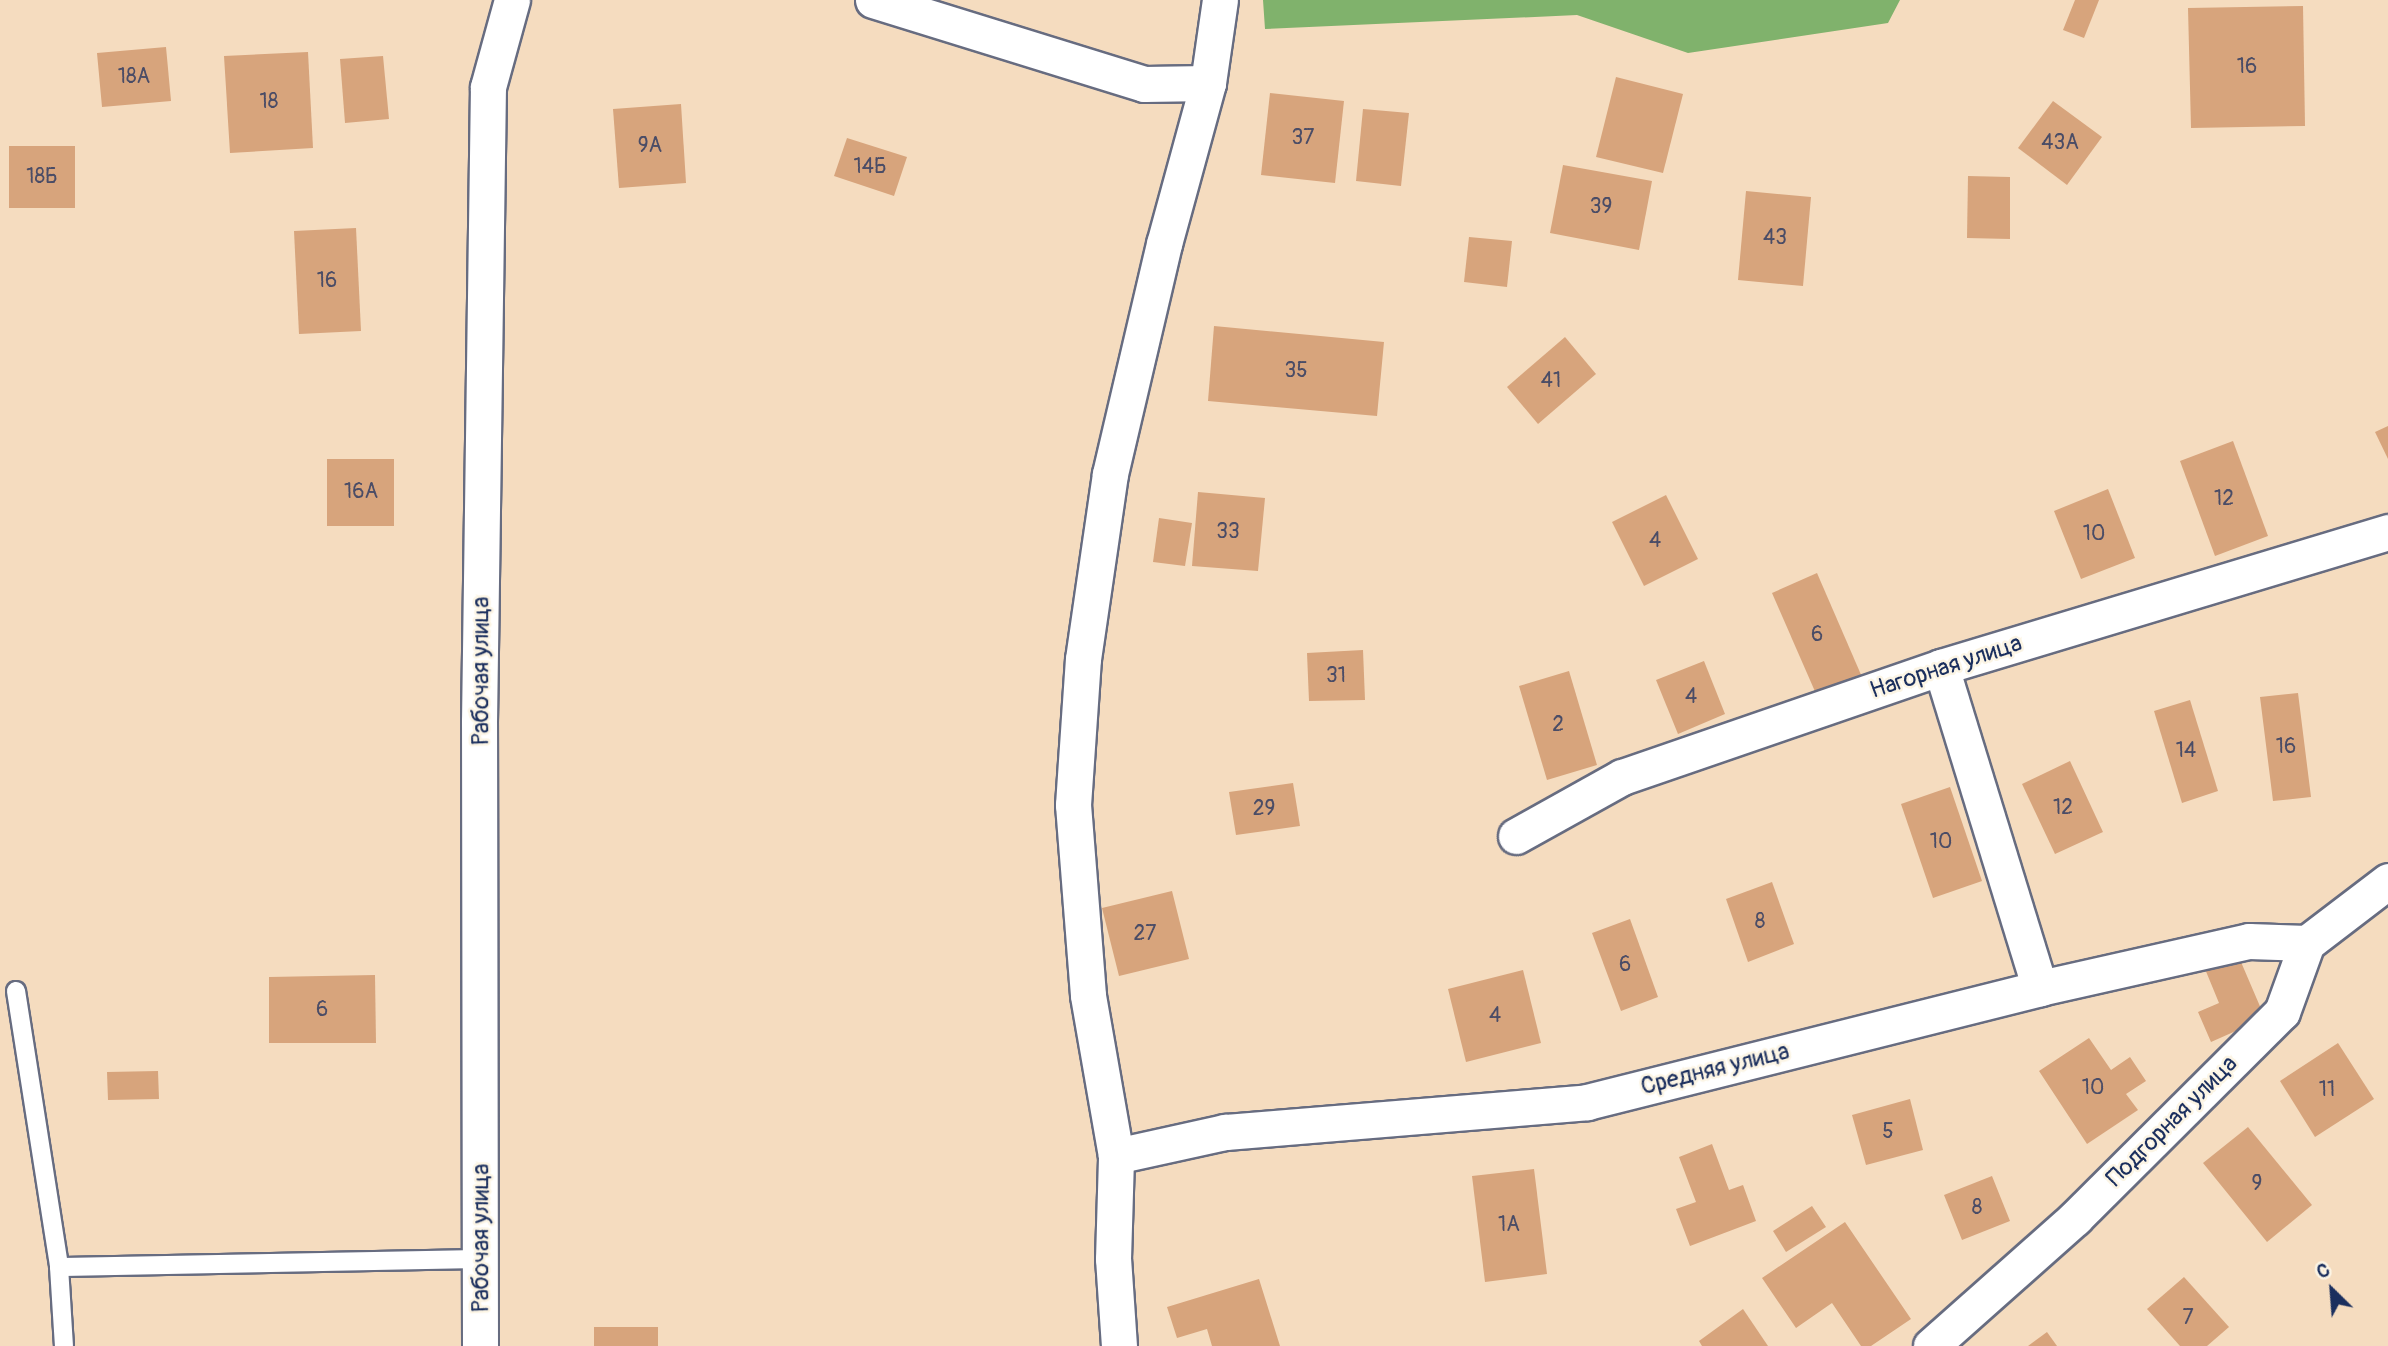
<!DOCTYPE html>
<html>
<head>
<meta charset="utf-8">
<style>
  body { margin:0 }
  #map { position:relative; width:2388px; height:1346px; overflow:hidden; background:#f5dcbf; font-family:Pangolin,sans-serif }
  div>[style] { position:absolute }
  .forest>* { inset:0; background:#80b26c }
  .building>* { inset:0; background:#d7a47c }
  .roads { filter:drop-shadow(2px 0 #676c80) drop-shadow(-2px 0 #676c80) drop-shadow(0 2px #676c80) drop-shadow(0 -2px #676c80) }
  .service>* { height:18px; margin:-9px; padding:0 9px; transform-origin:9px; border-radius:9px; background:#fff }
  .minor>* { height:35px; margin:-17.5px; padding:0 17.5px; transform-origin:17.5px; border-radius:17.5px; background:#fff }
  span { translate:-50% -50%; white-space:nowrap; text-align:center; line-height:1.15; -webkit-text-stroke:5px #fcf5e5; paint-order:stroke }
  .number-label { font-size:21px; color:#4a4c66 }
  .number-label span { -webkit-text-stroke-width:0 }
  .street-label { font-size:24px; color:#1b2f5e }
  .north { position:absolute; left:2297px; top:1255px; width:70px; height:70px; -webkit-text-stroke:5px #fcf5e5; paint-order:stroke; rotate:335deg; font-size:19px; font-weight:700; line-height:28px; text-align:center; color:#1b2f5e }
  .north::after { content:''; display:block; margin:auto; width:24px; height:32px; background:#1b2f5e; clip-path:polygon(50% 0,100% 100%,50% 72%,0 100%) }
</style>
</head>
<body>
<div id="map">
  <div class="forest">
    <div style="clip-path:polygon(1263px 0,1900px 0,1888px 23px,1688px 53px,1577px 15px,1265px 29px)"></div>
  </div>
  <div class="building">
    <div style="clip-path:polygon(2075px 0,2099px 0,2084px 38px,2063px 30px)"></div>
    <div style="clip-path:polygon(2303px 6px,2305px 126px,2191px 128px,2188px 8px)"></div>
    <div style="clip-path:polygon(166px 47px,171px 101px,102px 107px,97px 53px)"></div>
    <div style="clip-path:polygon(308px 52px,313px 148px,230px 153px,224px 56px)"></div>
    <div style="clip-path:polygon(383px 56px,389px 119px,345px 123px,340px 59px)"></div>
    <div style="clip-path:polygon(1616px 77px,1683px 94px,1663px 173px,1596px 157px)"></div>
    <div style="clip-path:polygon(1270px 93px,1344px 101px,1335px 183px,1261px 175px)"></div>
    <div style="clip-path:polygon(2053px 101px,2102px 137px,2067px 185px,2018px 148px)"></div>
    <div style="clip-path:polygon(681px 104px,686px 183px,619px 188px,613px 109px)"></div>
    <div style="clip-path:polygon(1363px 109px,1409px 113px,1401px 186px,1356px 181px)"></div>
    <div style="clip-path:polygon(847px 138px,907px 157px,894px 196px,834px 176px)"></div>
    <div style="clip-path:polygon(9px 146px,75px 146px,75px 208px,9px 208px)"></div>
    <div style="clip-path:polygon(1563px 165px,1652px 181px,1639px 250px,1550px 233px)"></div>
    <div style="clip-path:polygon(1968px 176px,2010px 177px,2010px 239px,1967px 238px)"></div>
    <div style="clip-path:polygon(1746px 191px,1811px 197px,1803px 286px,1738px 280px)"></div>
    <div style="clip-path:polygon(356px 228px,361px 331px,299px 334px,294px 231px)"></div>
    <div style="clip-path:polygon(1469px 237px,1512px 241px,1507px 287px,1464px 282px)"></div>
    <div style="clip-path:polygon(1214px 326px,1384px 342px,1377px 416px,1208px 401px)"></div>
    <div style="clip-path:polygon(1565px 337px,1596px 374px,1538px 424px,1507px 387px)"></div>
    <div style="clip-path:polygon(2388px 426px,2388px 459px,2375px 432px)"></div>
    <div style="clip-path:polygon(2233px 441px,2268px 536px,2215px 556px,2180px 461px)"></div>
    <div style="clip-path:polygon(327px 459px,394px 459px,394px 526px,327px 526px)"></div>
    <div style="clip-path:polygon(2108px 489px,2135px 558px,2081px 579px,2054px 511px)"></div>
    <div style="clip-path:polygon(1198px 492px,1265px 498px,1258px 571px,1192px 566px)"></div>
    <div style="clip-path:polygon(1666px 495px,1698px 559px,1644px 586px,1612px 522px)"></div>
    <div style="clip-path:polygon(1159px 518px,1192px 523px,1185px 566px,1153px 562px)"></div>
    <div style="clip-path:polygon(1817px 573px,1862px 677px,1817px 696px,1772px 593px)"></div>
    <div style="clip-path:polygon(1363px 650px,1365px 700px,1309px 701px,1307px 653px)"></div>
    <div style="clip-path:polygon(1704px 661px,1725px 714px,1678px 734px,1656px 680px)"></div>
    <div style="clip-path:polygon(1569px 671px,1597px 765px,1547px 780px,1519px 686px)"></div>
    <div style="clip-path:polygon(2298px 693px,2311px 797px,2273px 801px,2260px 697px)"></div>
    <div style="clip-path:polygon(2190px 700px,2218px 791px,2182px 803px,2154px 711px)"></div>
    <div style="clip-path:polygon(2070px 761px,2103px 832px,2055px 854px,2022px 784px)"></div>
    <div style="clip-path:polygon(1293px 783px,1300px 826px,1236px 835px,1229px 792px)"></div>
    <div style="clip-path:polygon(1950px 787px,1982px 881px,1933px 898px,1901px 804px)"></div>
    <div style="clip-path:polygon(1772px 882px,1794px 944px,1748px 962px,1726px 899px)"></div>
    <div style="clip-path:polygon(1172px 891px,1189px 959px,1119px 976px,1102px 908px)"></div>
    <div style="clip-path:polygon(1630px 919px,1658px 997px,1621px 1011px,1592px 933px)"></div>
    <div style="clip-path:polygon(2238px 955px,2265px 1018px,2211px 1042px,2198px 1012px,2219px 1003px,2205px 969px)"></div>
    <div style="clip-path:polygon(1523px 970px,1541px 1043px,1466px 1062px,1448px 989px)"></div>
    <div style="clip-path:polygon(375px 975px,376px 1043px,269px 1043px,269px 977px)"></div>
    <div style="clip-path:polygon(2089px 1038px,2111px 1070px,2130px 1057px,2146px 1081px,2126px 1094px,2138px 1110px,2087px 1144px,2039px 1071px)"></div>
    <div style="clip-path:polygon(2338px 1043px,2374px 1099px,2315px 1137px,2280px 1081px)"></div>
    <div style="clip-path:polygon(158px 1071px,159px 1099px,108px 1100px,107px 1072px)"></div>
    <div style="clip-path:polygon(1910px 1099px,1923px 1150px,1866px 1165px,1852px 1115px)"></div>
    <div style="clip-path:polygon(2248px 1127px,2312px 1205px,2267px 1242px,2203px 1163px)"></div>
    <div style="clip-path:polygon(1712px 1144px,1729px 1190px,1743px 1185px,1756px 1221px,1690px 1246px,1676px 1209px,1696px 1202px,1679px 1157px)"></div>
    <div style="clip-path:polygon(1534px 1169px,1547px 1274px,1485px 1282px,1472px 1176px)"></div>
    <div style="clip-path:polygon(1992px 1176px,2010px 1221px,1962px 1240px,1944px 1195px)"></div>
    <div style="clip-path:polygon(1812px 1206px,1826px 1227px,1786px 1252px,1773px 1231px)"></div>
    <div style="clip-path:polygon(1845px 1222px,1911px 1319px,1871px 1346px,1861px 1346px,1832px 1303px,1796px 1328px,1762px 1278px)"></div>
    <div style="clip-path:polygon(2184px 1277px,2229px 1327px,2207px 1346px,2180px 1346px,2147px 1309px)"></div>
    <div style="clip-path:polygon(1259px 1279px,1280px 1346px,1212px 1346px,1207px 1329px,1177px 1338px,1167px 1307px)"></div>
    <div style="clip-path:polygon(1743px 1309px,1768px 1346px,1702px 1346px,1699px 1341px)"></div>
    <div style="clip-path:polygon(594px 1327px,658px 1327px,658px 1346px,594px 1346px)"></div>
    <div style="clip-path:polygon(2047px 1332px,2057px 1346px,2028px 1346px)"></div>
  </div>
  <div class="roads">
    <div class="service">
      <div style="left:16px;top:991px;width:279px;rotate:81.1deg"></div>
      <div style="left:59px;top:1267px;width:79px;rotate:86.4deg"></div>
      <div style="left:59px;top:1267px;width:423px;rotate:-1.1deg"></div>
    </div>
    <div class="minor">
      <div style="left:873px;top:0;width:284px;rotate:17.2deg"></div>
      <div style="left:1144px;top:84px;width:64px;rotate:-0.9deg"></div>
      <div style="left:1941px;top:667px;width:336px;rotate:72.9deg"></div>
      <div style="left:1516px;top:836px;width:121px;rotate:-29.1deg"></div>
      <div style="left:1622px;top:777px;width:337px;rotate:-19deg"></div>
      <div style="left:1941px;top:667px;width:467px;rotate:-16.8deg"></div>
      <div style="left:1116px;top:1156px;width:112px;rotate:-12.4deg"></div>
      <div style="left:1225px;top:1132px;width:363px;rotate:-4.7deg"></div>
      <div style="left:1587px;top:1102px;width:467px;rotate:-14.1deg"></div>
      <div style="left:2040px;top:988px;width:214px;rotate:-12.7deg"></div>
      <div style="left:2249px;top:941px;width:58px;rotate:2deg"></div>
      <div style="left:480px;top:1346px;width:624px;rotate:-90.09deg"></div>
      <div style="left:479px;top:722px;width:635px;rotate:-89.19deg"></div>
      <div style="left:488px;top:87px;width:90px;rotate:-74.6deg"></div>
      <div style="left:1119px;top:1346px;width:87px;rotate:-93.9deg"></div>
      <div style="left:1113px;top:1259px;width:103px;rotate:-88.3deg"></div>
      <div style="left:1116px;top:1156px;width:163px;rotate:-99.9deg"></div>
      <div style="left:1088px;top:995px;width:191px;rotate:-94.5deg"></div>
      <div style="left:1073px;top:805px;width:146px;rotate:-86.1deg"></div>
      <div style="left:1083px;top:659px;width:187px;rotate:-81.7deg"></div>
      <div style="left:1110px;top:474px;width:236px;rotate:-76.8deg"></div>
      <div style="left:1164px;top:244px;width:167px;rotate:-74.7deg"></div>
      <div style="left:1208px;top:83px;width:84px;rotate:-81.8deg"></div>
      <div style="left:1931px;top:1346px;width:193px;rotate:-41.6deg"></div>
      <div style="left:2075px;top:1218px;width:292px;rotate:-44.9deg"></div>
      <div style="left:2282px;top:1012px;width:73px;rotate:-70.1deg"></div>
      <div style="left:2307px;top:943px;width:102px;rotate:-37.4deg"></div>
    </div>
  </div>
  <div class="number-label">
    <span style="left:2247px;top:67px">16</span>
    <span style="left:134px;top:77px">18А</span>
    <span style="left:269px;top:102px">18</span>
    <span style="left:1303px;top:138px">37</span>
    <span style="left:2060px;top:143px">43А</span>
    <span style="left:650px;top:146px">9А</span>
    <span style="left:870px;top:167px">14Б</span>
    <span style="left:42px;top:177px">18Б</span>
    <span style="left:1601px;top:207px">39</span>
    <span style="left:1775px;top:238px">43</span>
    <span style="left:327px;top:281px">16</span>
    <span style="left:1296px;top:371px">35</span>
    <span style="left:1551px;top:381px">41</span>
    <span style="left:361px;top:492px">16А</span>
    <span style="left:2224px;top:499px">12</span>
    <span style="left:1228px;top:532px">33</span>
    <span style="left:2094px;top:534px">10</span>
    <span style="left:1655px;top:541px">4</span>
    <span style="left:1817px;top:635px">6</span>
    <span style="left:1336px;top:676px">31</span>
    <span style="left:1691px;top:697px">4</span>
    <span style="left:1558px;top:725px">2</span>
    <span style="left:2286px;top:747px">16</span>
    <span style="left:2186px;top:751px">14</span>
    <span style="left:2063px;top:808px">12</span>
    <span style="left:1264px;top:809px">29</span>
    <span style="left:1941px;top:842px">10</span>
    <span style="left:1760px;top:922px">8</span>
    <span style="left:1145px;top:934px">27</span>
    <span style="left:1625px;top:965px">6</span>
    <span style="left:322px;top:1010px">6</span>
    <span style="left:1495px;top:1016px">4</span>
    <span style="left:2093px;top:1088px">10</span>
    <span style="left:2327px;top:1090px">11</span>
    <span style="left:1888px;top:1132px">5</span>
    <span style="left:2257px;top:1184px">9</span>
    <span style="left:1977px;top:1208px">8</span>
    <span style="left:1509px;top:1225px">1А</span>
    <span style="left:2188px;top:1318px">7</span>
  </div>
  <div class="street-label">
    <span style="left:1946px;top:667px;rotate:-18deg">Нагорная улица</span>
    <span style="left:481px;top:671px;rotate:-90deg">Рабочая улица</span>
    <span style="left:1715px;top:1069px;rotate:-14deg">Средняя улица</span>
    <span style="left:2172px;top:1121px;rotate:-45deg">Подгорная улица</span>
    <span style="left:481px;top:1238px;rotate:-90deg">Рабочая улица</span>
  </div>
  <div class="north">С</div>
</div>
</body>
</html>
